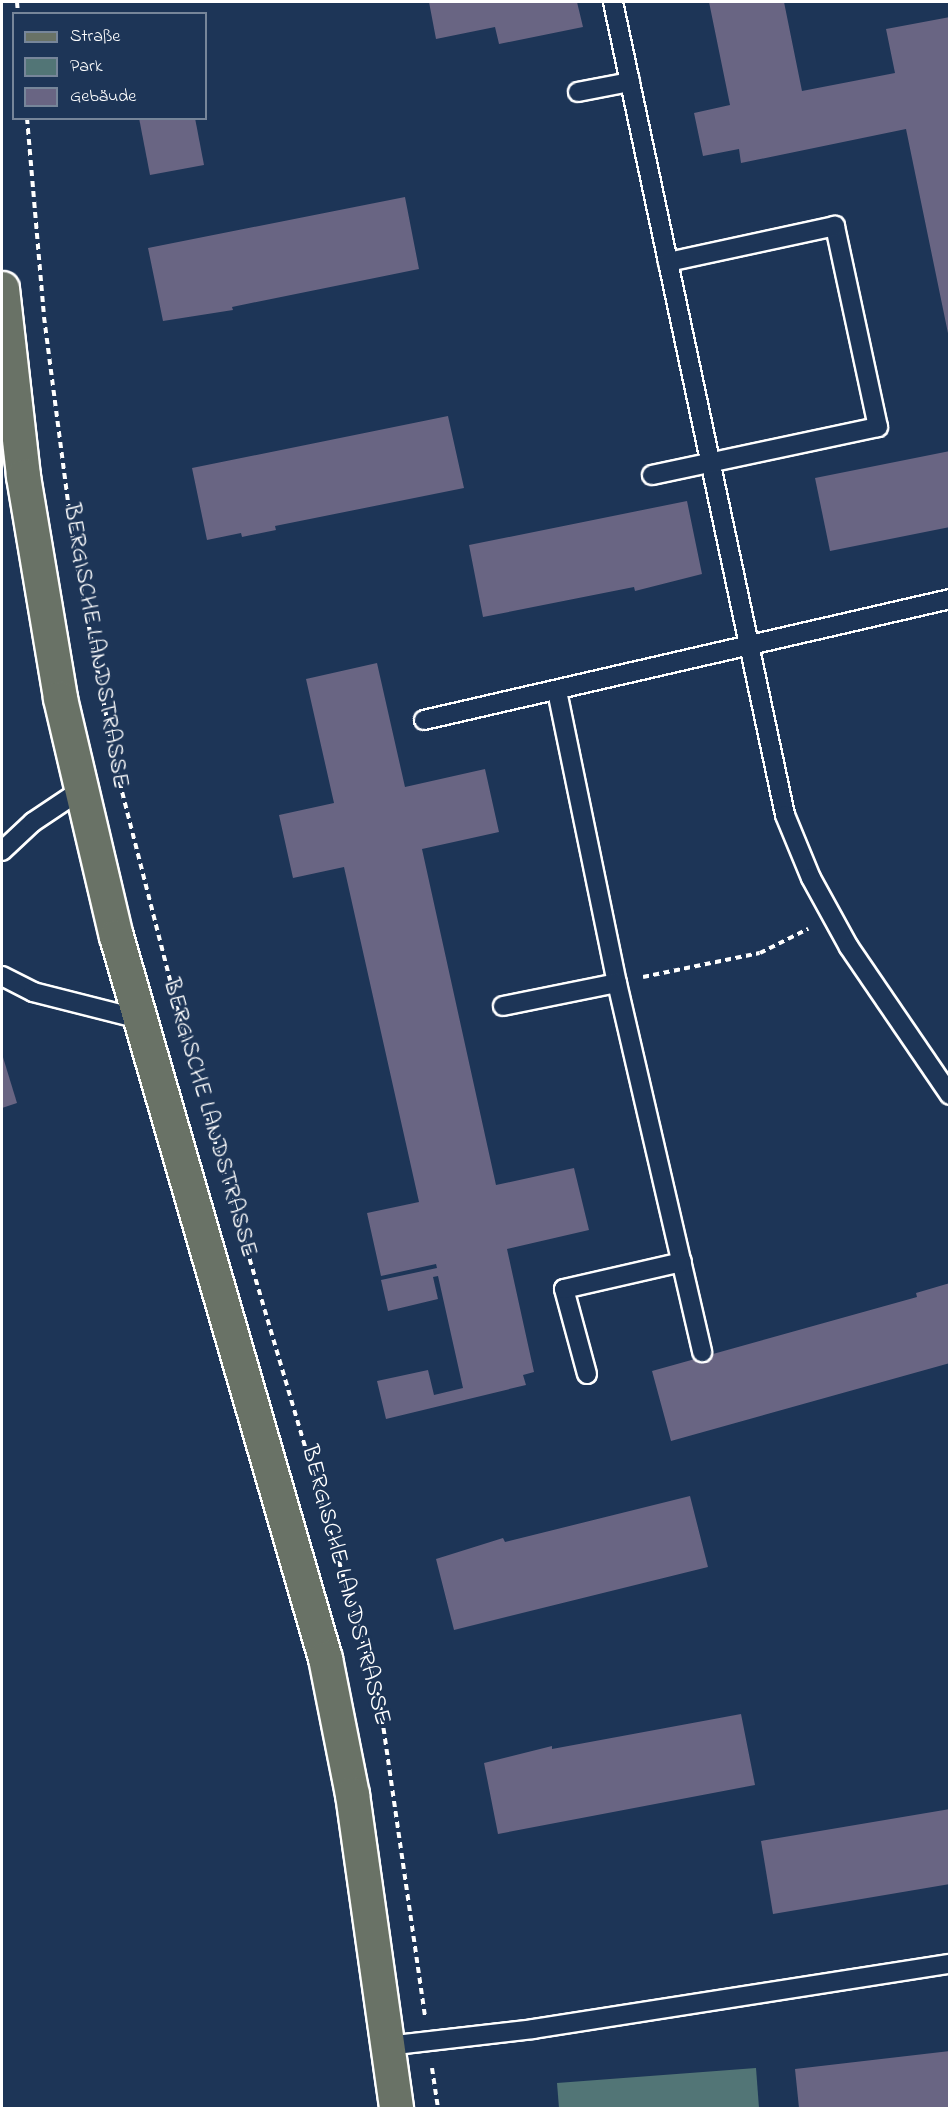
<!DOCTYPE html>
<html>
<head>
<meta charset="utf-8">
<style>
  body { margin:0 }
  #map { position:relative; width:951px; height:2110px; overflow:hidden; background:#1d3557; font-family:"Indie Flower",sans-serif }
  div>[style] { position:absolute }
  .green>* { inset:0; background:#527576 }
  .building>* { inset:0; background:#696583 }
  .path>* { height:4px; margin-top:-2px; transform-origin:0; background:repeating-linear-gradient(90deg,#fff 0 6px,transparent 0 10.5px) }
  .roads { filter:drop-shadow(2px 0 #fff) drop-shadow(-2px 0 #fff) drop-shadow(0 2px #fff) drop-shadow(0 -2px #fff) }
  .service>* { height:18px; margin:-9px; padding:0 9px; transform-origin:9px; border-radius:9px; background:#1d3557 }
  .primary>* { height:33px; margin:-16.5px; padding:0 16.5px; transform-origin:16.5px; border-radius:16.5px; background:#697266 }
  span { translate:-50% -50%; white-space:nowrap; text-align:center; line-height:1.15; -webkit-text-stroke:4.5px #1d3557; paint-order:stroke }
  .street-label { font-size:24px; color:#fff }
  .frame { position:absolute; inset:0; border:3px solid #fff; pointer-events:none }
  .legend { position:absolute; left:12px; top:12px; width:195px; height:108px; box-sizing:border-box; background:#1d3557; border:2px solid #77869a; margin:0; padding:8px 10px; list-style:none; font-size:18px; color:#fff }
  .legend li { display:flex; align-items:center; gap:12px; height:30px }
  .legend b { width:30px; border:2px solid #77869a }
</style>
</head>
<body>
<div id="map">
  <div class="green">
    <div style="clip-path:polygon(756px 2068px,759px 2108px,559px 2108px,557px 2083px)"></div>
  </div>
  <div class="building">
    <div style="clip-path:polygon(429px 2px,577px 2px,583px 27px,499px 44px,495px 27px,436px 39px)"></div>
    <div style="clip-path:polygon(709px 2px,784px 2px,802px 91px,895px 73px,886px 29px,950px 17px,950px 343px,906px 129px,741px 163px,739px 149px,703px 156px,694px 113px,730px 105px)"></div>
    <div style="clip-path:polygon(139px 118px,195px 118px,204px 165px,150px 175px)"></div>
    <div style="clip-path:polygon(405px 197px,419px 269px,232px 307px,233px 310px,163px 321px,148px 248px)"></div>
    <div style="clip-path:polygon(448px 416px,464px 488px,275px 526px,276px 530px,242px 537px,241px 533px,207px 540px,192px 468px)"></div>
    <div style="clip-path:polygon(950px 451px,950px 527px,830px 551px,815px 478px)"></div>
    <div style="clip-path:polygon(687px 501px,702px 574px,635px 591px,634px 587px,483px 617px,469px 545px)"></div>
    <div style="clip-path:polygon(377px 663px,405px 787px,485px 769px,499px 832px,422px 849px,496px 1185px,574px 1168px,589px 1230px,507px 1249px,534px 1372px,523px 1375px,526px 1385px,386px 1419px,377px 1381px,428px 1370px,434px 1395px,463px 1388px,438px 1276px,433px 1277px,438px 1299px,388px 1311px,381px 1280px,437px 1268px,436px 1264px,381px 1276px,367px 1213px,419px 1202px,344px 867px,293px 878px,279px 815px,334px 803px,306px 679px)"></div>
    <div style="clip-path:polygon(2px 1054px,17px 1103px,2px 1108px)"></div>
    <div style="clip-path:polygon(950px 1283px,950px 1363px,671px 1441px,652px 1371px,917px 1297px,916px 1293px)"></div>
    <div style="clip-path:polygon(690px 1496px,708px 1567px,454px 1630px,436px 1559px,503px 1538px,505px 1542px)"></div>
    <div style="clip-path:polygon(741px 1714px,755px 1785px,498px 1834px,484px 1763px,552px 1746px,552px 1749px)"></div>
    <div style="clip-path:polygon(950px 1809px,950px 1884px,773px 1914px,761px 1841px)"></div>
    <div style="clip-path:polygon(950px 2051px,950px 2108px,799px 2108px,795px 2069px)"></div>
  </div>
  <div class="path">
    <div style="left:17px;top:2px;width:12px;rotate:85deg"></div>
    <div style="left:27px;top:118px;width:200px;rotate:85.1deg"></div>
    <div style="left:44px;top:317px;width:240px;rotate:82.6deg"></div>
    <div style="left:75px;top:555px;width:221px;rotate:79deg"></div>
    <div style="left:117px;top:772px;width:276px;rotate:75.7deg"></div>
    <div style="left:643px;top:977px;width:119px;rotate:-11.6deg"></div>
    <div style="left:760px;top:953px;width:54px;rotate:-26.6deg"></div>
    <div style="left:208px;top:1118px;width:604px;rotate:73.55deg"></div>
    <div style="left:379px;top:1697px;width:322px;rotate:81.8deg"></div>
    <div style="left:432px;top:2068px;width:40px;rotate:81.5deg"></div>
  </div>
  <div class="roads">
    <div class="service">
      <div style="left:613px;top:2px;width:831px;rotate:78.05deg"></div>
      <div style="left:785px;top:815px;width:68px;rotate:67.6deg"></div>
      <div style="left:811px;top:878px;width:79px;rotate:61.2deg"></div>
      <div style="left:849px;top:947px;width:179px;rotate:55.7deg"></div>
      <div style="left:578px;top:92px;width:53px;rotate:-10.9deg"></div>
      <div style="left:652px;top:475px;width:231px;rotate:-12deg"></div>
      <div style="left:878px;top:427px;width:206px;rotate:-102.1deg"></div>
      <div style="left:835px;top:226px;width:171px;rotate:167.8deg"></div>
      <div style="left:557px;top:691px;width:298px;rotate:78.4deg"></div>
      <div style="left:617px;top:983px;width:379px;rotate:77deg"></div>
      <div style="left:424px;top:720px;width:540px;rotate:-12.95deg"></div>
      <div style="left:2px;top:851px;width:42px;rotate:-43.1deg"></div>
      <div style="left:33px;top:822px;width:58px;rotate:-33.7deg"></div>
      <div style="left:2px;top:976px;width:35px;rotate:27deg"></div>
      <div style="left:33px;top:992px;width:110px;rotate:14.2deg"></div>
      <div style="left:503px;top:1006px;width:116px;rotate:-11.4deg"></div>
      <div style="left:587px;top:1374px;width:88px;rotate:-105.1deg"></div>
      <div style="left:564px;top:1289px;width:121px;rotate:-12.9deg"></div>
      <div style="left:387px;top:2046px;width:147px;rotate:-6.6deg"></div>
      <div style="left:533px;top:2029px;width:422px;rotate:-8.9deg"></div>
    </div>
    <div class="primary">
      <div style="left:2px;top:288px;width:189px;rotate:83.6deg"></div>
      <div style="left:23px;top:476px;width:225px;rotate:80.5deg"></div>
      <div style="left:60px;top:698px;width:244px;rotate:76.8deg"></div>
      <div style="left:116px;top:936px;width:752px;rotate:73.86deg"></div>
      <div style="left:325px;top:1658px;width:139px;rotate:78.8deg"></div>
      <div style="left:352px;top:1794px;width:317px;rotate:82deg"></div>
    </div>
  </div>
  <div class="street-label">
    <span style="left:95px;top:646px;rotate:80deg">BERGISCHE LANDSTRASSE</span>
    <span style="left:209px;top:1118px;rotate:74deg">BERGISCHE LANDSTRASSE</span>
    <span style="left:345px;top:1585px;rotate:75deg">BERGISCHE LANDSTRASSE</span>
  </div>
  <div class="frame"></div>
  <ul class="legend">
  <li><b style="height:8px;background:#697266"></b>Straße</li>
  <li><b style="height:16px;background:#527576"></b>Park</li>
  <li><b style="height:16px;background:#696583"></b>Gebäude</li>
  </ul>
</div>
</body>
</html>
